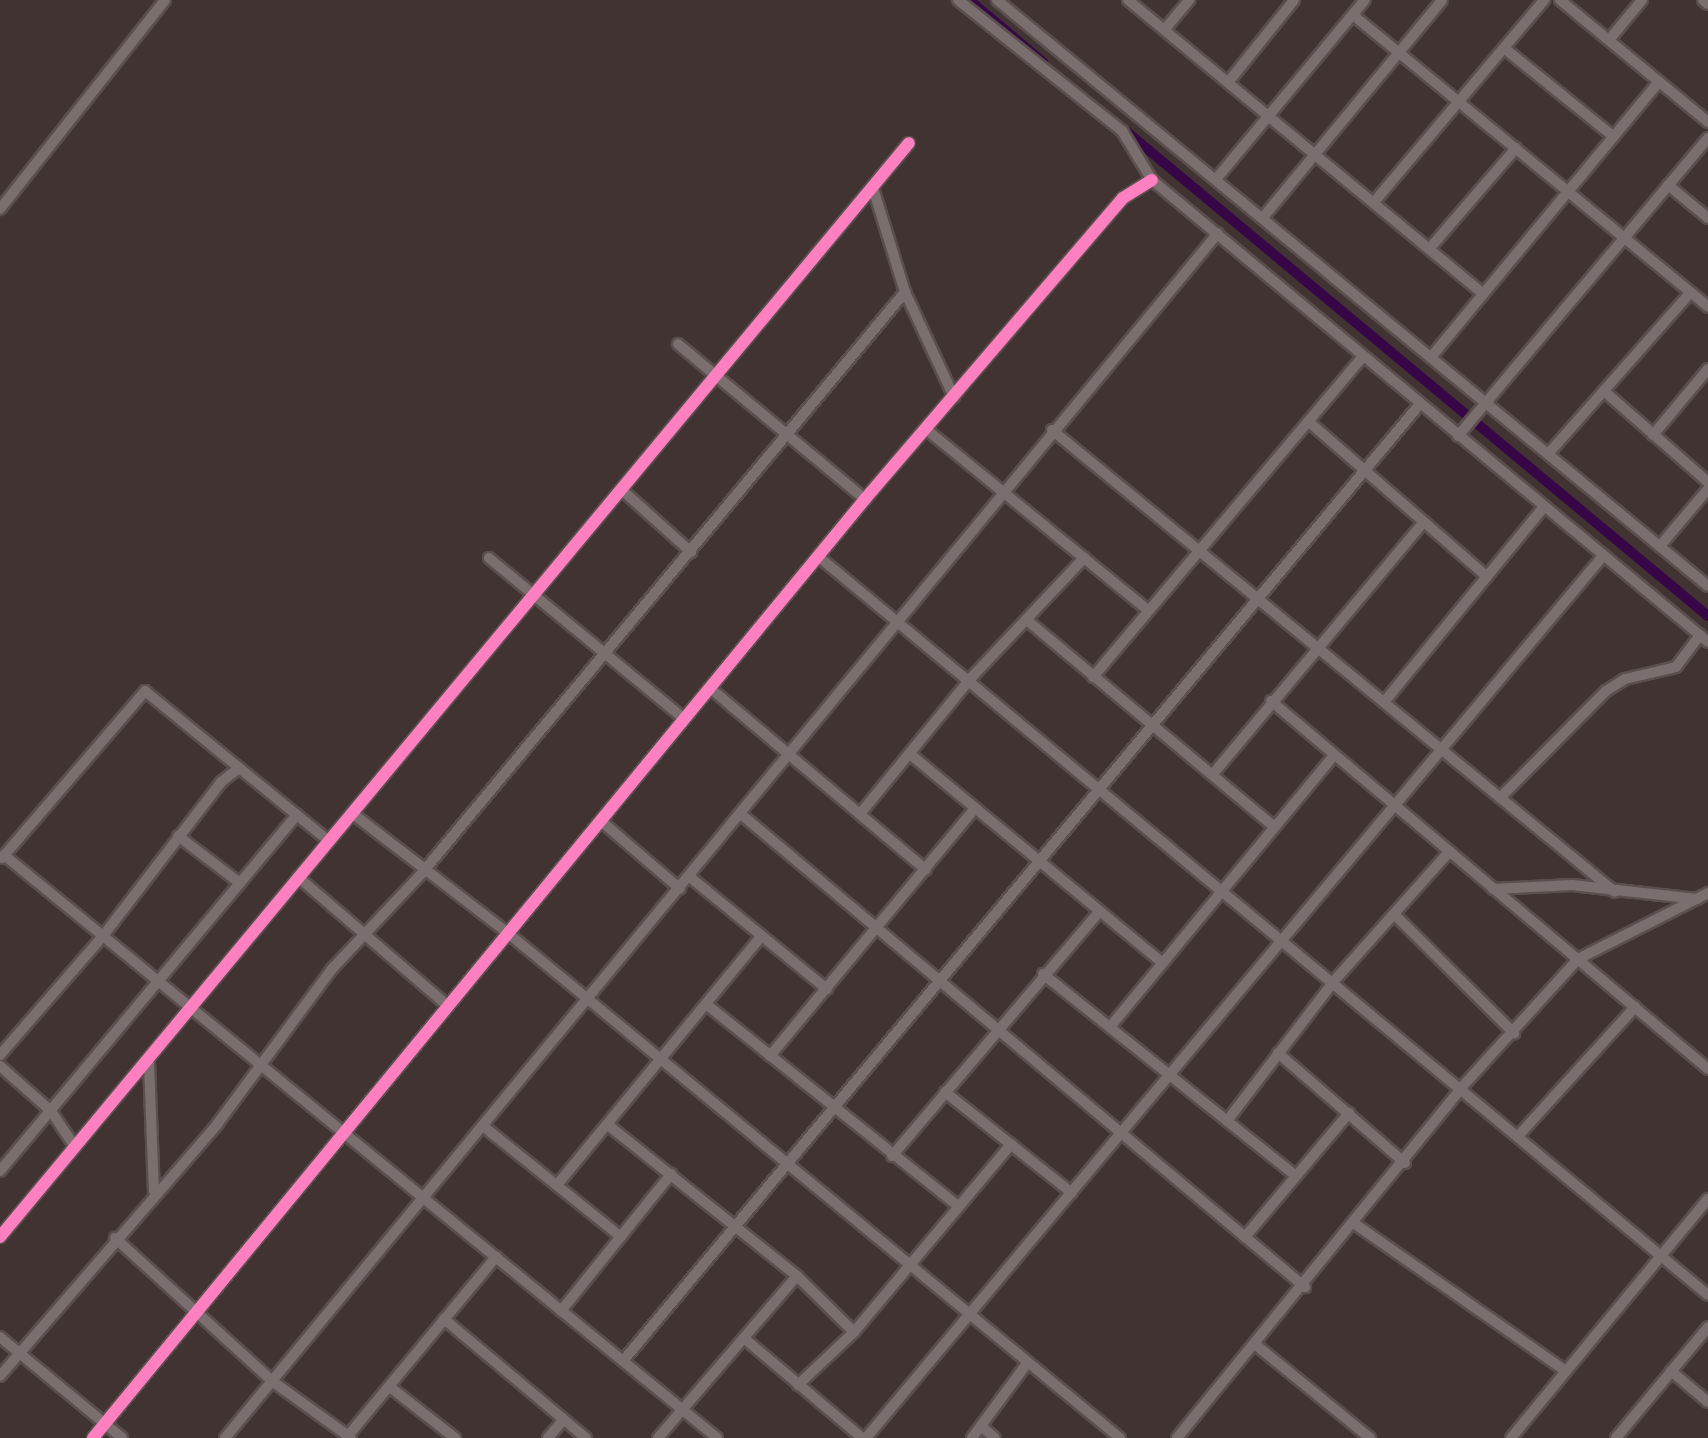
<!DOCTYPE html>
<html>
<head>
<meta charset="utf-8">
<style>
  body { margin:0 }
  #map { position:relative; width:1708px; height:1438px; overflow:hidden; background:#403332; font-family:Quicksand,sans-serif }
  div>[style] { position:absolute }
  .canal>* { height:10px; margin:-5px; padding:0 5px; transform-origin:5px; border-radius:5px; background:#360646 }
  .roads { filter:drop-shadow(2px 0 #5b4f4e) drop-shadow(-2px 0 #5b4f4e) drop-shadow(0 2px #5b4f4e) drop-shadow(0 -2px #5b4f4e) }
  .minor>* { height:10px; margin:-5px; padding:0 5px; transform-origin:5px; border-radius:5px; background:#7a6e6e }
  .cycleway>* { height:12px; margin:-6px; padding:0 6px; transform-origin:6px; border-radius:6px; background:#ff80c0 }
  span { translate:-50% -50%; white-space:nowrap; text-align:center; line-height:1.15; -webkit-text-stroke:9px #462d2c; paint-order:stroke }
</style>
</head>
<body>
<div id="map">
  <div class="canal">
    <div style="left:969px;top:0;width:97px;rotate:40deg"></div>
    <div style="left:1121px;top:127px;width:764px;rotate:39.8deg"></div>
  </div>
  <div class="roads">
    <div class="minor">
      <div style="left:958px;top:0;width:210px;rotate:38.6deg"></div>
      <div style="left:1122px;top:131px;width:57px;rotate:58.5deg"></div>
      <div style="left:1152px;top:180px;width:723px;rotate:39.72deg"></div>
      <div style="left:997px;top:0;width:921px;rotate:39.5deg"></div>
      <div style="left:1128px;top:0;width:461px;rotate:39.6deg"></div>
      <div style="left:1560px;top:0;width:192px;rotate:39.5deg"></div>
      <div style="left:1703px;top:0;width:6px;rotate:39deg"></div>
      <div style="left:1353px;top:15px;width:460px;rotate:39.4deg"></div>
      <div style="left:1165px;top:29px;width:38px;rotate:-50deg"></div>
      <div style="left:1609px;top:40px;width:52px;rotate:-50.5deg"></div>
      <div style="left:1504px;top:48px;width:141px;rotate:39deg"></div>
      <div style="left:1230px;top:80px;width:102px;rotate:-51.3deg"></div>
      <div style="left:1217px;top:178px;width:231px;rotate:-50.3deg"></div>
      <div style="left:1668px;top:185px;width:52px;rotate:39.5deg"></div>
      <div style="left:873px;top:188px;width:109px;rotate:72.9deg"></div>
      <div style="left:905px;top:292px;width:116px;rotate:65deg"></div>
      <div style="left:1375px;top:201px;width:263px;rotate:-49.9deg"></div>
      <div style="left:0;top:209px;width:266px;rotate:-51.7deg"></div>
      <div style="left:1265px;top:215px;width:278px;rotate:-50.5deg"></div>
      <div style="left:1430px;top:248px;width:132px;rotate:-49.3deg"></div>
      <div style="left:678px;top:344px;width:243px;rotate:39.7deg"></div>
      <div style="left:1432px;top:356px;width:356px;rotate:-50.4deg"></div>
      <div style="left:1604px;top:391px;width:138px;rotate:41.2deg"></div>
      <div style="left:1309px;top:422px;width:236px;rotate:41deg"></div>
      <div style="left:927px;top:430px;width:285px;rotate:39.2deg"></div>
      <div style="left:1052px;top:430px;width:728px;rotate:39.37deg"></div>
      <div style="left:1653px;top:435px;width:86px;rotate:-50.2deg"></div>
      <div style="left:1458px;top:436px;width:389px;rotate:-50deg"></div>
      <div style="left:1549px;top:453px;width:213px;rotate:-48.6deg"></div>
      <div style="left:622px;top:490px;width:93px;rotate:41.9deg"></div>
      <div style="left:1660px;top:546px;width:75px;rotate:-49.9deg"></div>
      <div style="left:819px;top:557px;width:1155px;rotate:39.7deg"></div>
      <div style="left:489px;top:558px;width:253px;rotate:39.5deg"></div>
      <div style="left:1028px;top:621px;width:321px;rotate:39.9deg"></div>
      <div style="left:1093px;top:677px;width:419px;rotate:-49.9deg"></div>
      <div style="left:710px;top:688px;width:282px;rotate:40.1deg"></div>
      <div style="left:1271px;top:701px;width:571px;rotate:40.1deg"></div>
      <div style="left:1385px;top:701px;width:251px;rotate:-50.7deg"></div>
      <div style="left:910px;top:754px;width:328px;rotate:39.6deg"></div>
      <div style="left:1213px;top:774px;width:327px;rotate:-50.1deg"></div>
      <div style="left:1500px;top:798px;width:151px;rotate:-45.3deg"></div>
      <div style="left:1606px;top:691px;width:22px;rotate:-32deg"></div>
      <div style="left:1625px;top:679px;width:52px;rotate:-13.2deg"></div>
      <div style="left:1676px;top:667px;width:40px;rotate:-53deg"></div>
      <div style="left:352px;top:813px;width:198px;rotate:37.6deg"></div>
      <div style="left:509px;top:934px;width:792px;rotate:39.52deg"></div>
      <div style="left:860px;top:814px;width:176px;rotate:-50.8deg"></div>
      <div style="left:971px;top:678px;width:165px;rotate:-46.7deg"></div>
      <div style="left:742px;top:815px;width:735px;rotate:39.98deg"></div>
      <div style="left:601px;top:821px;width:104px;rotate:40.7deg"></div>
      <div style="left:178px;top:836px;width:78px;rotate:37.2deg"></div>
      <div style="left:4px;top:855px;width:921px;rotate:39.27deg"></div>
      <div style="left:2px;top:858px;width:220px;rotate:-49.4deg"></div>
      <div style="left:145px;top:691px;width:237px;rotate:39.2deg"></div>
      <div style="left:298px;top:877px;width:198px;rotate:40.7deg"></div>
      <div style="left:690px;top:877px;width:177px;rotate:39.3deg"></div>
      <div style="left:1493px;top:889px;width:79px;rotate:-2.9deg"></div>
      <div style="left:1572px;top:885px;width:126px;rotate:6.4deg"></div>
      <div style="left:1395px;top:915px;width:168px;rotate:44.8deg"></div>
      <div style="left:1043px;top:974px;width:324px;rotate:38.6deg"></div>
      <div style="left:706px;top:1004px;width:324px;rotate:38.7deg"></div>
      <div style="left:1110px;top:1027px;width:352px;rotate:-50.5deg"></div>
      <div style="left:1278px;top:1053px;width:168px;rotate:40.9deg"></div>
      <div style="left:0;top:1055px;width:157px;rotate:-49.1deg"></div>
      <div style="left:103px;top:936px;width:194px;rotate:-52.5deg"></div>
      <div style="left:221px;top:782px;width:23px;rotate:-38deg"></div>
      <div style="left:770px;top:1056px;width:322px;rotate:-50.4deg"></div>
      <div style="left:149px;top:1063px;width:128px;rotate:87.8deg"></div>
      <div style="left:0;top:1066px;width:68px;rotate:41.4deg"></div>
      <div style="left:51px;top:1111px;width:43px;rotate:56.3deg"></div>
      <div style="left:945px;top:1092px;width:162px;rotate:38.5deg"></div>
      <div style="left:1227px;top:1121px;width:176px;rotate:-52.6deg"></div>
      <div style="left:1334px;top:981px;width:173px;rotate:-48.3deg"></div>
      <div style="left:608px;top:1125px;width:242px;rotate:38.6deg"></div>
      <div style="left:797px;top:1276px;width:80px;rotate:44.5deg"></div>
      <div style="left:483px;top:1126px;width:177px;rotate:38.8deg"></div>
      <div style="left:1519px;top:1135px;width:173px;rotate:-47.8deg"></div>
      <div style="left:892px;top:1156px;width:320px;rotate:-49.7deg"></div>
      <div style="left:0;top:1171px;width:464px;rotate:-50.2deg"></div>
      <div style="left:557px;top:1185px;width:321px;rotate:-50.6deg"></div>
      <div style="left:1355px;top:1224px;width:257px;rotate:34.9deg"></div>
      <div style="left:0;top:1237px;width:1422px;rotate:-50.28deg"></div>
      <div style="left:1245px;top:1237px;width:162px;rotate:-50deg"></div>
      <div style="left:115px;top:1238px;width:212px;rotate:42.3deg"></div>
      <div style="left:272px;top:1381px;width:97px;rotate:35.8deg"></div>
      <div style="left:561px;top:1311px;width:176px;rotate:-51.2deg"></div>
      <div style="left:444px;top:1319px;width:185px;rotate:40deg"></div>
      <div style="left:0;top:1337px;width:158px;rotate:39.6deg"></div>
      <div style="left:745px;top:1339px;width:153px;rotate:40.2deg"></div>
      <div style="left:1256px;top:1345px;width:147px;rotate:39.2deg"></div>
      <div style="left:623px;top:1361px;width:1245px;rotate:-50.21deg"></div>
      <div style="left:1671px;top:1371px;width:48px;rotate:40deg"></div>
      <div style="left:0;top:1376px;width:334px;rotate:-49.2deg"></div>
      <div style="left:218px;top:1123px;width:192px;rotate:-53.5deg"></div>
      <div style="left:332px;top:969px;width:132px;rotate:-46.8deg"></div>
      <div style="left:422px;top:873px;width:756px;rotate:-50.26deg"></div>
      <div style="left:798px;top:1385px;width:77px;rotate:-43.4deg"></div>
      <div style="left:854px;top:1332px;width:245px;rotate:-50.1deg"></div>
      <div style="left:390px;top:1387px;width:83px;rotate:38.1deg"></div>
      <div style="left:981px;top:1426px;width:18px;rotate:41deg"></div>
      <div style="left:347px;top:1437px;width:234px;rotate:-50.4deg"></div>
      <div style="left:93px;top:1438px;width:1216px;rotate:-50.57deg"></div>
      <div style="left:865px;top:499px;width:396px;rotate:-49.4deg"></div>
      <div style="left:1123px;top:198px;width:34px;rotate:-32deg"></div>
      <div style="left:225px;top:1438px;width:1561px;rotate:-50.51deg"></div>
      <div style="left:548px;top:1438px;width:23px;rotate:-50deg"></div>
      <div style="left:658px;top:1438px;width:213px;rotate:-49.4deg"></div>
      <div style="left:866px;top:1438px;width:1149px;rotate:-50.12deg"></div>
      <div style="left:972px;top:1438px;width:94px;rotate:-53.6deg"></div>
      <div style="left:1177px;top:1438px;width:452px;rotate:-50.9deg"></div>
      <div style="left:1462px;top:1087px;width:173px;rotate:-47.8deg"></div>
      <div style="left:1578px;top:959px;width:146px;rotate:-26.9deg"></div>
      <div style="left:1511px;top:1438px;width:310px;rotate:-50.5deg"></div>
      <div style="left:1616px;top:1438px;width:144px;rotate:-50.3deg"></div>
    </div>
  </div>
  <div class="cycleway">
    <div style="left:0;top:1237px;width:1422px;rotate:-50.28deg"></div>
    <div style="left:93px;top:1438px;width:1216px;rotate:-50.57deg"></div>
    <div style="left:865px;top:499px;width:396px;rotate:-49.4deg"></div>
    <div style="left:1123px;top:198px;width:34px;rotate:-32deg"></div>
  </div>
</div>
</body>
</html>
